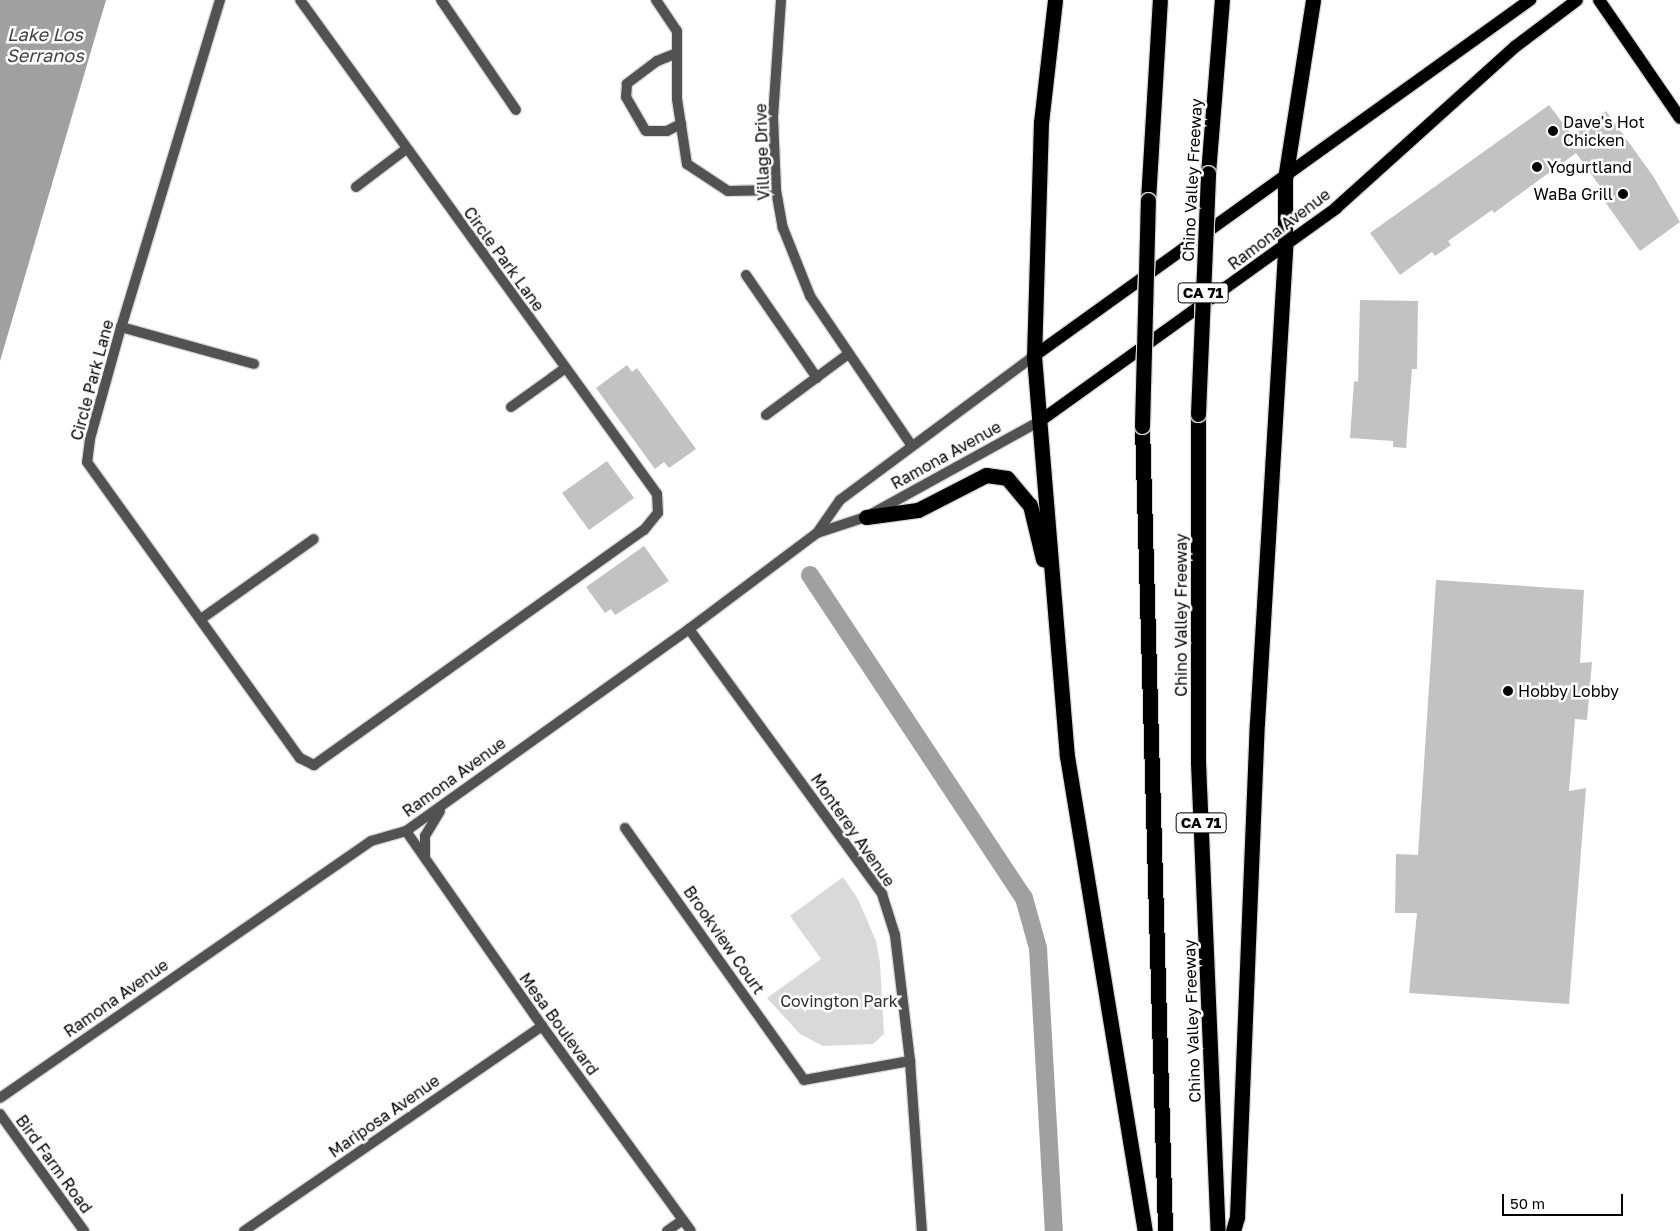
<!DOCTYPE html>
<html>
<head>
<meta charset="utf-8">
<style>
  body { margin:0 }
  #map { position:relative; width:1680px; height:1231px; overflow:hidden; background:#fff; font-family:"Golos Text",sans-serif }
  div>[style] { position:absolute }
  .green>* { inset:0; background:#d9d9d9 }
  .water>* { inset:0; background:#a0a0a0 }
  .canal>* { height:18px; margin:-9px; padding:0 9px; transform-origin:9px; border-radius:9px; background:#a0a0a0 }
  .building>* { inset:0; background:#c2c2c2 }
  .roads { filter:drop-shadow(1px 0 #dbdbdb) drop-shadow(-1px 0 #dbdbdb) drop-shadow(0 1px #dbdbdb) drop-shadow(0 -1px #dbdbdb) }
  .minor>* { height:10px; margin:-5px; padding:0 5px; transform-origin:5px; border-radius:5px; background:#525252 }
  .tertiary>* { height:10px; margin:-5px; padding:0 5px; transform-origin:5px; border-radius:5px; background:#525252 }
  .primary>* { height:12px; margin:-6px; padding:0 6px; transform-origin:6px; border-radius:6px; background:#000 }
  .motorway>* { height:15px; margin:-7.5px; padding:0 7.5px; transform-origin:7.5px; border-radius:7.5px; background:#000 }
  .bridges { filter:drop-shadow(1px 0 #dbdbdb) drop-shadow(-1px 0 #dbdbdb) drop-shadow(0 1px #dbdbdb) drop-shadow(0 -1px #dbdbdb) }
  .motorway-bridge>* { height:15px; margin:-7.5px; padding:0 7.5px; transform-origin:7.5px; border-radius:7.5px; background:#000 }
  .dots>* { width:14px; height:14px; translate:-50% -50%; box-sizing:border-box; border:2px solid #fff; border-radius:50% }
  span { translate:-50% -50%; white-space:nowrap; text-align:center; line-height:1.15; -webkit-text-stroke:5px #fff; paint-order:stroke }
  .shield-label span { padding:1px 4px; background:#fff; border:1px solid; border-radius:4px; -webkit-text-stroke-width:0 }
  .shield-label { font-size:15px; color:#000; font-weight:700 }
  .poi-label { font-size:16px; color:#000 }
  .left { translate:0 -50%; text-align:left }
  .right { translate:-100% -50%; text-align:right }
  .street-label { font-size:16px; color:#000 }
  .park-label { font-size:16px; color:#303030 }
  .water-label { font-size:18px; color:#414141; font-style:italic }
  .scale { position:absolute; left:1502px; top:1194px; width:121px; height:22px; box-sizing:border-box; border:2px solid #000; border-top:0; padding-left:6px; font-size:15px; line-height:18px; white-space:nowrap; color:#000; -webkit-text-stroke:4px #fff; paint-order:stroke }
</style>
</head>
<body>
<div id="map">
  <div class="green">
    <div style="clip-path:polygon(843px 877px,858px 899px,876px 941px,880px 963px,884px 1034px,873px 1044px,823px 1046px,800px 1034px,767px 998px,821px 959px,790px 916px)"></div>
  </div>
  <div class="water">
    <div style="clip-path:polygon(0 0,106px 0,0 361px)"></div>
  </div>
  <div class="canal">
    <div style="left:810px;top:575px;width:387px;rotate:56.5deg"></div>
    <div style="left:1024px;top:898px;width:52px;rotate:74.4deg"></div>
    <div style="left:1038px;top:948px;width:283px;rotate:86.8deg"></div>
  </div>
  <div class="building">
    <div style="clip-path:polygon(1549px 105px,1572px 135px,1606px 111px,1653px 176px,1680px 222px,1640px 251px,1598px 192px,1602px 189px,1576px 153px,1494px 213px,1492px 210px,1448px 241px,1451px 245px,1435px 256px,1432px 252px,1400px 275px,1370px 233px)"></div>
    <div style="clip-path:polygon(1360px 300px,1418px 301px,1417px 369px,1412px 369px,1406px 448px,1393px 447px,1393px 441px,1350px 438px,1354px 381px,1358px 382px)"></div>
    <div style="clip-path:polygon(627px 365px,632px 372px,637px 368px,696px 449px,669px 468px,664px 462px,655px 469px,596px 388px)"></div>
    <div style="clip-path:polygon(607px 461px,634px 498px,589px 530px,562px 493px)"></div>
    <div style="clip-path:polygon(644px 546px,669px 581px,615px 615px,611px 609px,605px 613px,586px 587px)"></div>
    <div style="clip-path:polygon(1436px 580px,1584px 590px,1580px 663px,1592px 662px,1587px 720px,1575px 719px,1569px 791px,1586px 788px,1569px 1004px,1409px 993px,1417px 913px,1395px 913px,1396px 854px,1418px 855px)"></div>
  </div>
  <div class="roads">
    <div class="minor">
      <div style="left:220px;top:0;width:342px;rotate:106.8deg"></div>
      <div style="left:121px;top:327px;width:116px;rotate:105.5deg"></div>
      <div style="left:90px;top:439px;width:23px;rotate:97deg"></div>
      <div style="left:87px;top:462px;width:365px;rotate:54.3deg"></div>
      <div style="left:300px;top:758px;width:16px;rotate:27deg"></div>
      <div style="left:314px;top:765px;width:405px;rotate:-35.5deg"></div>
      <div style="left:644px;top:530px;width:22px;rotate:-51deg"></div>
      <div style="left:658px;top:513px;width:19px;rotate:-93deg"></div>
      <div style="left:657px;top:494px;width:609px;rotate:-125.85deg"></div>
      <div style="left:441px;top:0;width:133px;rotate:55.7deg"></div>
      <div style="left:656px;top:0;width:37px;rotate:56deg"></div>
      <div style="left:677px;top:31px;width:68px;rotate:90deg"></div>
      <div style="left:677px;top:99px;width:66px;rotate:81.3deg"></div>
      <div style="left:687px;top:164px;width:49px;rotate:33.4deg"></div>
      <div style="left:728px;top:191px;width:48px;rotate:-1.2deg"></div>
      <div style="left:781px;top:0;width:117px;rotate:93.9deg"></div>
      <div style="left:773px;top:117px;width:73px;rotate:87.6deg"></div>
      <div style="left:776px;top:190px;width:39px;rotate:80deg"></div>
      <div style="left:783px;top:228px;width:73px;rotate:68.3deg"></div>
      <div style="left:810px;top:296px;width:181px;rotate:55.8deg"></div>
      <div style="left:677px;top:53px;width:22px;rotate:158deg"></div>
      <div style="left:657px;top:61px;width:38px;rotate:143deg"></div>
      <div style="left:627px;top:84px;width:13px;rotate:94deg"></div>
      <div style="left:626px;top:97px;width:39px;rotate:60deg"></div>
      <div style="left:646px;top:131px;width:21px"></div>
      <div style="left:667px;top:131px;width:16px;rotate:-27deg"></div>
      <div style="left:356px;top:187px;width:63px;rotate:-37.2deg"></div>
      <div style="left:746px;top:275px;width:125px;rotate:55.4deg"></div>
      <div style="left:121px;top:327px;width:138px;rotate:15.5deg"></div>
      <div style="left:511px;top:407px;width:65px;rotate:-35.6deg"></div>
      <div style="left:766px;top:415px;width:102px;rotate:-36.6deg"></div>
      <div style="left:201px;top:619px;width:138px;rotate:-35.3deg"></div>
      <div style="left:689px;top:629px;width:328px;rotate:53.9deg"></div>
      <div style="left:882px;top:894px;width:43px;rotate:72.4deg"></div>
      <div style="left:895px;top:935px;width:127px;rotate:83.2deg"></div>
      <div style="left:910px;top:1061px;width:170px;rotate:86deg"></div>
      <div style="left:625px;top:828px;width:309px;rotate:54.6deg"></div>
      <div style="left:804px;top:1080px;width:108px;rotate:-10.2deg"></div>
      <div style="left:406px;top:831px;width:238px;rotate:55.1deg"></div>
      <div style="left:542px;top:1026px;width:253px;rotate:54deg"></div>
      <div style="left:244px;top:1231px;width:362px;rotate:-34.5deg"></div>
      <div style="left:667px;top:1231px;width:19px;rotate:-35deg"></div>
    </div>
    <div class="tertiary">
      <div style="left:817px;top:533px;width:52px;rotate:-18.1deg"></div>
      <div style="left:866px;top:517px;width:199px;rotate:-28.9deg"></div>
      <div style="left:425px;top:858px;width:22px;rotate:-90deg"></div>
      <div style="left:425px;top:836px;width:29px;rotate:-59deg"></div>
      <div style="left:0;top:1098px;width:451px;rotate:-34.7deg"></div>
      <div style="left:371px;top:841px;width:36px;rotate:-16deg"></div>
      <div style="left:406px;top:831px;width:348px;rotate:-35.5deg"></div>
      <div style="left:689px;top:629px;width:160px;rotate:-36.9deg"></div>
      <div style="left:817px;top:533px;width:40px;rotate:-55.1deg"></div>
      <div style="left:840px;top:500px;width:242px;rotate:-36.6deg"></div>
      <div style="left:0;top:1114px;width:144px;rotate:54.3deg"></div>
    </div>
    <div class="primary">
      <div style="left:1599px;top:0;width:143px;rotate:55.5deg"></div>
      <div style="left:1034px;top:356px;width:611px;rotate:-35.67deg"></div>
      <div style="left:1040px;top:421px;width:365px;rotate:-35.7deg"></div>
      <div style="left:1336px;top:208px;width:242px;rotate:-42deg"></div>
      <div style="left:1516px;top:46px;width:76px;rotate:-37deg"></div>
    </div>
    <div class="motorway">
      <div style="left:1055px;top:0;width:123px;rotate:96.5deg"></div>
      <div style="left:1041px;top:122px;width:234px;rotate:91.7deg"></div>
      <div style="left:1034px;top:356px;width:401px;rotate:85.3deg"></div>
      <div style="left:1067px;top:756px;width:481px;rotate:80.7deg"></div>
      <div style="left:1208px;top:173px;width:174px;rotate:-85.4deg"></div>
      <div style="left:1148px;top:200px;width:200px;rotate:-86.6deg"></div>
      <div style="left:1198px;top:414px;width:348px;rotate:90deg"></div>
      <div style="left:1198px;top:762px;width:469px;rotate:87.6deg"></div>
      <div style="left:1142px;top:426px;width:805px;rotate:88.36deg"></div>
      <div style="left:866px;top:517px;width:52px;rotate:-7.7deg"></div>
      <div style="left:918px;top:510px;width:76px;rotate:-27.2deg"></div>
      <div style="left:986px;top:475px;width:21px;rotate:8deg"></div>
      <div style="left:1007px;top:478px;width:35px;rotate:50deg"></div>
      <div style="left:1030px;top:505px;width:56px;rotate:76.5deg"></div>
      <div style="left:1233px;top:1231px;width:15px;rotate:-74deg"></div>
      <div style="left:1237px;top:1217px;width:494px;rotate:-87.7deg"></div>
      <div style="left:1257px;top:723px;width:477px;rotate:-86.6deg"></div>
      <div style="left:1285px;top:247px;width:68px;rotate:-90deg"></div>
      <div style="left:1285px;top:179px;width:181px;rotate:-81.1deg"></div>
    </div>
  </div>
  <div class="bridges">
    <div class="motorway-bridge">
      <div style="left:1198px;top:414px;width:241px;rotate:-87.6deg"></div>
      <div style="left:1142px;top:426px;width:226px;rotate:-88.5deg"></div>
    </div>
  </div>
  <div class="dots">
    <div style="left:1553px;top:131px;background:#000"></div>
    <div style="left:1537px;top:167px;background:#000"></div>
    <div style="left:1623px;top:194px;background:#000"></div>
    <div style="left:1508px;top:691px;background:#000"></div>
  </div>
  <div class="shield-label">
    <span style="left:1203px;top:293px">CA 71</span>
    <span style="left:1201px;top:823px">CA 71</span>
  </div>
  <div class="poi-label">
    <span class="left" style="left:1563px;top:131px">Dave's Hot<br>Chicken</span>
    <span class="left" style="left:1547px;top:167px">Yogurtland</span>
    <span class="right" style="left:1613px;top:194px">WaBa Grill</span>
    <span class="left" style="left:1518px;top:691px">Hobby Lobby</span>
  </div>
  <div class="street-label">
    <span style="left:762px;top:152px;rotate:-92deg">Village Drive</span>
    <span style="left:1192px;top:180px;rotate:-87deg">Chino Valley Freeway</span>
    <span style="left:1279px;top:229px;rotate:-37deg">Ramona Avenue</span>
    <span style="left:504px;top:259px;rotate:54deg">Circle Park Lane</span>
    <span style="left:92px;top:380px;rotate:-75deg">Circle Park Lane</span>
    <span style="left:946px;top:455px;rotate:-29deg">Ramona Avenue</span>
    <span style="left:1181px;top:615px;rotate:-90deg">Chino Valley Freeway</span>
    <span style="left:454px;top:777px;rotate:-36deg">Ramona Avenue</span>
    <span style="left:853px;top:830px;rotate:55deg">Monterey Avenue</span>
    <span style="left:724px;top:940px;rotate:55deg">Brookview Court</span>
    <span style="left:116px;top:998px;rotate:-35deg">Ramona Avenue</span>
    <span style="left:1192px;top:1021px;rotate:-92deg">Chino Valley Freeway</span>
    <span style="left:559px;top:1024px;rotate:54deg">Mesa Boulevard</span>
    <span style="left:384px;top:1116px;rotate:-35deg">Mariposa Avenue</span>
    <span style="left:54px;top:1164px;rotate:54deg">Bird Farm Road</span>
  </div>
  <div class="park-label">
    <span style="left:839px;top:1001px">Covington Park</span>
  </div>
  <div class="water-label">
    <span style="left:45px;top:45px">Lake Los<br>Serranos</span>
  </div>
  <div class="scale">50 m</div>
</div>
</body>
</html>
